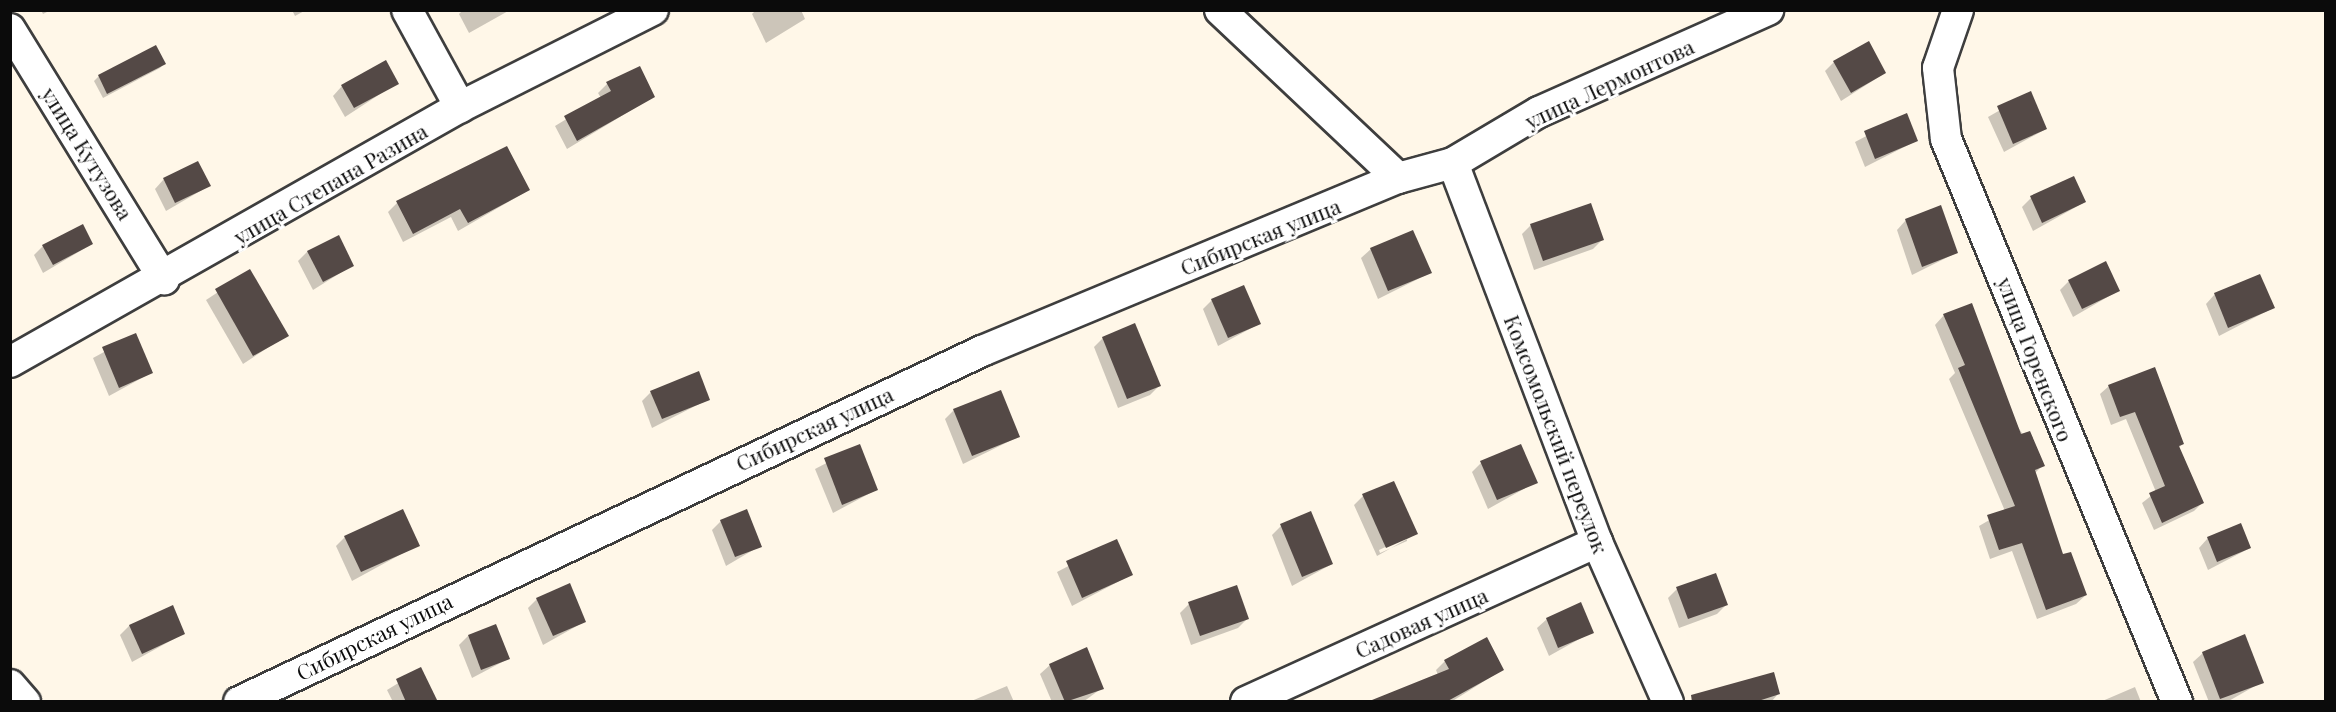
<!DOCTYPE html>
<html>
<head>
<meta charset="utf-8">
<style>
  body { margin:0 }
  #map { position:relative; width:2336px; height:712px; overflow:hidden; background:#fff7e8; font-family:"Playfair Display",serif }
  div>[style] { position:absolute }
  .shadow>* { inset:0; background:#0003 }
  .building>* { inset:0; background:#544946 }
  .roads { filter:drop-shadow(2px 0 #3e3e3e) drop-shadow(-2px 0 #3e3e3e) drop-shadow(0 2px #3e3e3e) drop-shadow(0 -2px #3e3e3e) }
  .street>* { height:30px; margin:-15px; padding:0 15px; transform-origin:15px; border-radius:15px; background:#fff }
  span { translate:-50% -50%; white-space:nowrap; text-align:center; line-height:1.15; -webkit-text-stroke:6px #fff; paint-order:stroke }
  .street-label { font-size:21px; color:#0b0b0b }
  .frame { position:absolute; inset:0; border:12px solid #0b0b0b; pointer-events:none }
</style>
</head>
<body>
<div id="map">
  <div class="shadow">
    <div style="clip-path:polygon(41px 10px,51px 10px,43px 14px)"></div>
    <div style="clip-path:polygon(292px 10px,306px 10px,295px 16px)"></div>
    <div style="clip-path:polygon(463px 10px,510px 10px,469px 33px,459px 14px)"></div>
    <div style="clip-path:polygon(756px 10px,801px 10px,805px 19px,766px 43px,752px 14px)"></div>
    <div style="clip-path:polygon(155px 47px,164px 63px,160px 68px,103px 98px,94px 81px,99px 76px)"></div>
    <div style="clip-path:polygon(1834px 62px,1885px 73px,1841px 101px,1825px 71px)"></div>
    <div style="clip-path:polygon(397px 83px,345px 117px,333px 96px,342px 86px)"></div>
    <div style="clip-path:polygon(607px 84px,653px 97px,567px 149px,555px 126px,601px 98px,598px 93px)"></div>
    <div style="clip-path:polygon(2030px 93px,2046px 129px,2004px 152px,1988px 117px)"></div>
    <div style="clip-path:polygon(1906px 115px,1916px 141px,1865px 167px,1855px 142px)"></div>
    <div style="clip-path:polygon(164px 179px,209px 186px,166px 211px,155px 189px)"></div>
    <div style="clip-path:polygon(529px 190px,458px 231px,451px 217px,403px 242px,388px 212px,397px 203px)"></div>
    <div style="clip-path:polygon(2031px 198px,2085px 202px,2033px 231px,2022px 207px)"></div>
    <div style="clip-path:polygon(1906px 220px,1956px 253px,1912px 275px,1897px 230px)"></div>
    <div style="clip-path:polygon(1531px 225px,1602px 240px,1593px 249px,1534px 270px,1522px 234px)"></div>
    <div style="clip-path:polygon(92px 244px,43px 273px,34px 255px,43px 246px)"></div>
    <div style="clip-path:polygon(1371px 249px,1430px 273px,1378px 299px,1361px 258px)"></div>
    <div style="clip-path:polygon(307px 252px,353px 265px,313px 290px,298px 261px)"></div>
    <div style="clip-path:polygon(250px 271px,287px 335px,243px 364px,206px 300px)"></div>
    <div style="clip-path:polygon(2069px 281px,2118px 291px,2073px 317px,2060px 290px)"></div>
    <div style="clip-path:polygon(2215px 294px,2273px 308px,2219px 336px,2206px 304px)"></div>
    <div style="clip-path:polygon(1212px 300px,1259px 324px,1218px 346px,1203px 309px)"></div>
    <div style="clip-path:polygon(1944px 315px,2043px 465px,2034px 474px,2062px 556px,2086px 595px,2076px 604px,2037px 619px,2012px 551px,1990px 559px,1979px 526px,2005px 511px,1949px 379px,1955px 373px,1935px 325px)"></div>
    <div style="clip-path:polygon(135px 335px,151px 373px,109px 396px,93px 358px)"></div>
    <div style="clip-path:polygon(1103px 338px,1159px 386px,1150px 395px,1118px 408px,1094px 347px)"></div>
    <div style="clip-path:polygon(2109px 386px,2183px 444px,2178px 448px,2202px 503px,2194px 511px,2154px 530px,2142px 503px,2156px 492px,2126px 419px,2111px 425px,2100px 394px)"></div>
    <div style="clip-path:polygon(651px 392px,709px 399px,652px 428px,642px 401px)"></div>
    <div style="clip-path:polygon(954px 410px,1018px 437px,963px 464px,945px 419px)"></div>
    <div style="clip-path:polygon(859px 446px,876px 490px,833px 513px,815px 469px)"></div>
    <div style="clip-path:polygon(1481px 463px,1536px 482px,1488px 509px,1472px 472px)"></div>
    <div style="clip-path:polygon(evenodd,1363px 496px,1416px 534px,1377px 556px,1354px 505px,1363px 496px,1407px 537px,1407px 541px,1380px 553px,1379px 550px,1407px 537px)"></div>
    <div style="clip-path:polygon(721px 521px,760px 546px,726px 566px,712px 530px)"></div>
    <div style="clip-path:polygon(1281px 526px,1332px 564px,1292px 586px,1272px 535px)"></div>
    <div style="clip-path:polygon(345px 537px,418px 545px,352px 581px,336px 546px)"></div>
    <div style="clip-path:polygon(2208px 538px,2250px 548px,2208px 570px,2199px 548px)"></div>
    <div style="clip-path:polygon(1116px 541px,1131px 575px,1072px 606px,1057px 572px)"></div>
    <div style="clip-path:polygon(1677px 589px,1726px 605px,1717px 614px,1679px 628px,1668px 598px)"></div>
    <div style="clip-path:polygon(537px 599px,584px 622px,543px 645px,528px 608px)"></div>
    <div style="clip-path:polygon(1189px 604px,1247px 619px,1238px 628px,1191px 645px,1180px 613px)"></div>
    <div style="clip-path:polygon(1547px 619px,1592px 632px,1549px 656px,1537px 628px)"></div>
    <div style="clip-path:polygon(129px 626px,183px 634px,132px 662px,120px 635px)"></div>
    <div style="clip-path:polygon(468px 636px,508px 659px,472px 678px,459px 645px)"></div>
    <div style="clip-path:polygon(2203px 653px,2262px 682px,2227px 702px,2209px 702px,2193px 662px)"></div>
    <div style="clip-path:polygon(1445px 661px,1502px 670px,1451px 702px,1369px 702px,1438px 675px,1436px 670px)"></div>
    <div style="clip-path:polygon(1050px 665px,1102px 688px,1083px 702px,1052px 702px,1040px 674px)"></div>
    <div style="clip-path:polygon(421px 669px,436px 702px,393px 702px,387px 690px)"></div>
    <div style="clip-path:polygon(1007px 686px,1014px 702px,969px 702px)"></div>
    <div style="clip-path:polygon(2135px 687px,2141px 702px,2100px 702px)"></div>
    <div style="clip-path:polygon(1778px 694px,1771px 702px,1718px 702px)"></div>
  </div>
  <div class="building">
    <div style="clip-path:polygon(1869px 41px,1886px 73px,1851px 93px,1833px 61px)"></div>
    <div style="clip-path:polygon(156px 45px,166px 64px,107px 94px,98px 75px)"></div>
    <div style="clip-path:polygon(386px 60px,399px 84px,354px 108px,341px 85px)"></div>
    <div style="clip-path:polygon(640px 66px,655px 97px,577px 141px,564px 116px,611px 91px,606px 82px)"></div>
    <div style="clip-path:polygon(2031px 91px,2047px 129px,2013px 144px,1997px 106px)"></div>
    <div style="clip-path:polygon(1907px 113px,1918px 141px,1875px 159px,1864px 131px)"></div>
    <div style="clip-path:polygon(507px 146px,530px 190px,468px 223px,460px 209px,413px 234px,396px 201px)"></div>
    <div style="clip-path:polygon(198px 161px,211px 186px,175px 203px,163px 178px)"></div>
    <div style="clip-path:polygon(2074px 176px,2086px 202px,2042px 223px,2030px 196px)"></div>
    <div style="clip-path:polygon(1591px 203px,1604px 240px,1543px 261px,1530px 224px)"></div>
    <div style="clip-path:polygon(1941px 205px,1958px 253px,1922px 267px,1905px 219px)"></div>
    <div style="clip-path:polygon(83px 224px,93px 244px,53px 265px,42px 245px)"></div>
    <div style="clip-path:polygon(1413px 230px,1432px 273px,1388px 291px,1370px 248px)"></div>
    <div style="clip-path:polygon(339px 235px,354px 266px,323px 282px,307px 251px)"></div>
    <div style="clip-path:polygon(2106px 261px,2120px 291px,2082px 309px,2068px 280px)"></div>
    <div style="clip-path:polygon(250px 269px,289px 336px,253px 356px,215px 289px)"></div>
    <div style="clip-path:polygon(2260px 274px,2275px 308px,2228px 328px,2214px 293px)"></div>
    <div style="clip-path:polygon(1244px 285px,1261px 324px,1228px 338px,1211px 299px)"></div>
    <div style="clip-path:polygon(1972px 303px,2021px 434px,2030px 431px,2045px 466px,2035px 470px,2063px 554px,2071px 552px,2087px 595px,2046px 610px,2022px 543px,1999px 550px,1987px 515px,2015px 506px,1958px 368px,1965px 365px,1943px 314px)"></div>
    <div style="clip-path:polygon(1135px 323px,1161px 386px,1127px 399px,1102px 337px)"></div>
    <div style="clip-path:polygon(136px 333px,153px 373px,119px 388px,102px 347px)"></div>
    <div style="clip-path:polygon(2155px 367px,2184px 444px,2179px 446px,2204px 503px,2162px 523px,2149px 493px,2165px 486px,2135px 412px,2120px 417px,2108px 385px)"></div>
    <div style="clip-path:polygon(699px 371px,710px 400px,662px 419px,650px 391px)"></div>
    <div style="clip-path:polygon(1001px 390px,1020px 437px,972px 456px,953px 409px)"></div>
    <div style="clip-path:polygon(860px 444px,878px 490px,842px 505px,824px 458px)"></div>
    <div style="clip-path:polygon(1521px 444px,1538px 483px,1497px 500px,1480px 461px)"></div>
    <div style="clip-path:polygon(1394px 481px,1418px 534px,1386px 548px,1362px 494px)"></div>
    <div style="clip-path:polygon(403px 509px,420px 546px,361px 572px,344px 536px)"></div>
    <div style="clip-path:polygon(747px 509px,762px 547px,735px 557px,720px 520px)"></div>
    <div style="clip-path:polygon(1311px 511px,1333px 564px,1302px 577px,1280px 524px)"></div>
    <div style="clip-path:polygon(2241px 523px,2251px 548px,2217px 562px,2207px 537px)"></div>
    <div style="clip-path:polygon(1117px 539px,1133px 575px,1082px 598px,1066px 561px)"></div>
    <div style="clip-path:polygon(1716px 573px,1728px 605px,1688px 619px,1676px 587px)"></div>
    <div style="clip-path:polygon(570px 583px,586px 622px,553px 636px,536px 598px)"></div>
    <div style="clip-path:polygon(1237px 585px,1249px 619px,1200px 636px,1188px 602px)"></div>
    <div style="clip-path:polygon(1581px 602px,1594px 633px,1558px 648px,1546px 618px)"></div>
    <div style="clip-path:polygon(173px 605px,185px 634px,142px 654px,129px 625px)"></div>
    <div style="clip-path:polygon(496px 624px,510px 659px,481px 670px,468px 635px)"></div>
    <div style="clip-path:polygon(2245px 634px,2264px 683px,2220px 699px,2202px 652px)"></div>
    <div style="clip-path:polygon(1487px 637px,1504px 670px,1446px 702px,1367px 702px,1449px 669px,1444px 660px)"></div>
    <div style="clip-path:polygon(1087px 647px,1104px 689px,1065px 702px,1049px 664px)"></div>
    <div style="clip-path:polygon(421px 667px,438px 702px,406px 702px,396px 679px)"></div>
    <div style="clip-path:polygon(1774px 672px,1780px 694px,1755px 702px,1692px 702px,1691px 695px)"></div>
  </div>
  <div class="roads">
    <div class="street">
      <div style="left:407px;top:10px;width:111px;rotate:61.3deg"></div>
      <div style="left:1220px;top:10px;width:245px;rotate:43.3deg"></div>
      <div style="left:1398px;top:178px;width:57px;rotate:-15.3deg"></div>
      <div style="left:1453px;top:163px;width:100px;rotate:-30.7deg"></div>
      <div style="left:1539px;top:112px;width:251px;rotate:-24deg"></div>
      <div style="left:1958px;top:10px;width:61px;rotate:109deg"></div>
      <div style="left:1938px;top:68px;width:71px;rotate:83.6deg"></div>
      <div style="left:1946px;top:139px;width:609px;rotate:67.69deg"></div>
      <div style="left:10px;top:29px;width:294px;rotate:58.4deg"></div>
      <div style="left:1453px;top:163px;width:405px;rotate:69.2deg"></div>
      <div style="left:1597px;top:542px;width:175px;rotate:66.1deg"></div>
      <div style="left:10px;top:362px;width:517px;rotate:-29.54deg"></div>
      <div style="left:460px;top:107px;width:216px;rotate:-26.7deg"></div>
      <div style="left:10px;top:685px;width:23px;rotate:49deg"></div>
      <div style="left:239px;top:702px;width:822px;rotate:-25.29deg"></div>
      <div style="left:982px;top:351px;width:451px;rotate:-22.6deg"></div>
      <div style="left:1246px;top:702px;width:386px;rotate:-24.5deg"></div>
    </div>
  </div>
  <div class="street-label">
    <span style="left:1609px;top:83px;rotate:-25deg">улица Лермонтова</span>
    <span style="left:88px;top:153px;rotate:58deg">улица Кутузова</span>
    <span style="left:330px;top:183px;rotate:-30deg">улица Степана Разина</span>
    <span style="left:1260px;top:236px;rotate:-22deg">Сибирская улица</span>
    <span style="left:2036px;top:359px;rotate:69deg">улица Горенского</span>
    <span style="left:814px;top:428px;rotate:-25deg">Сибирская улица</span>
    <span style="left:1557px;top:434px;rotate:69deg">Комсомольский переулок</span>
    <span style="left:1421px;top:622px;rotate:-24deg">Садовая улица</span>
    <span style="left:374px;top:636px;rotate:-26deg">Сибирская улица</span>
  </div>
  <div class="frame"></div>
</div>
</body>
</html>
